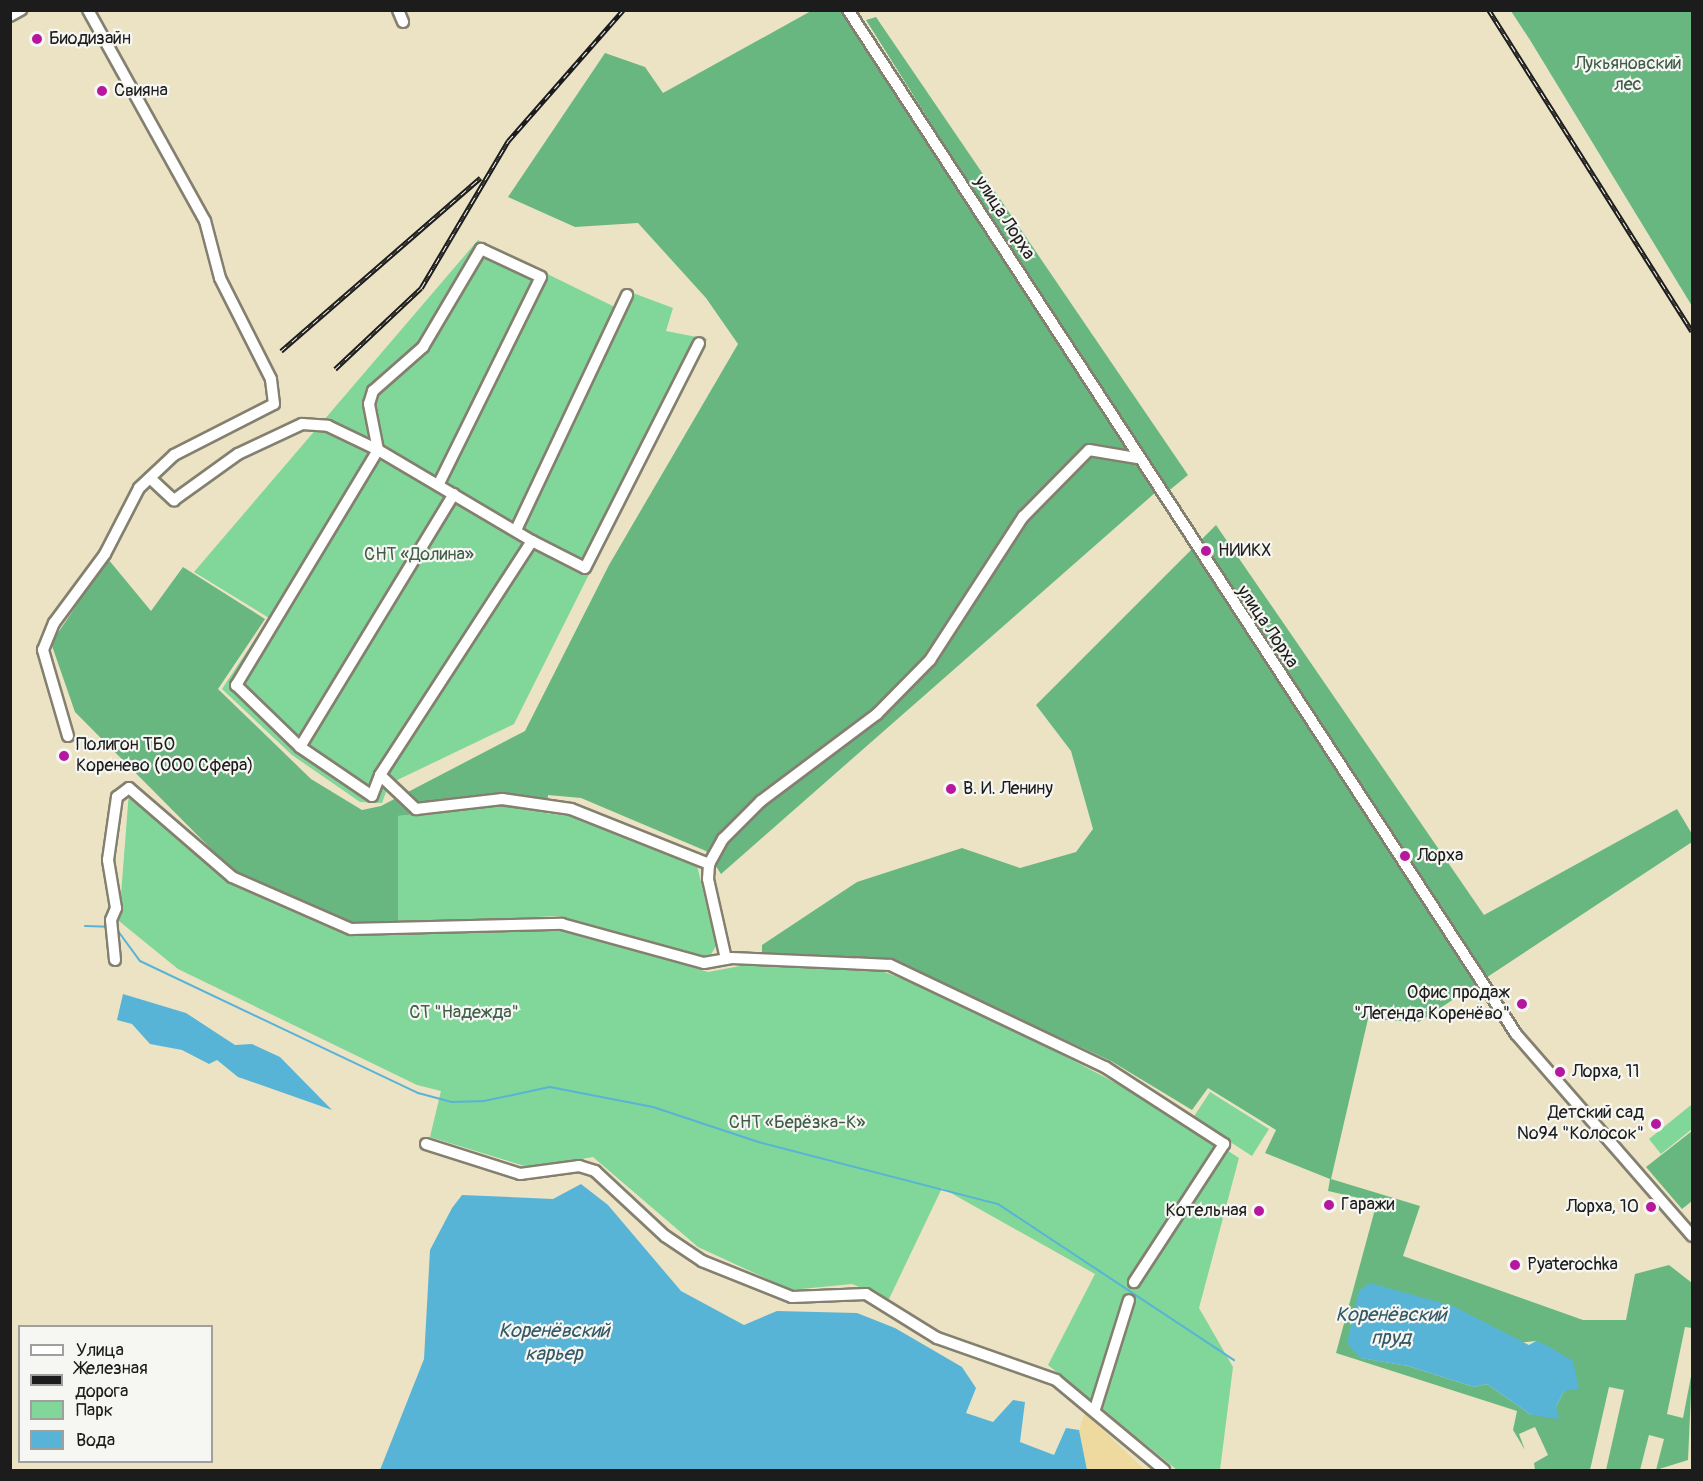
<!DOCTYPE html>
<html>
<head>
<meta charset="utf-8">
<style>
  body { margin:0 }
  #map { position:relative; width:1703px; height:1481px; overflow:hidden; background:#ece3c5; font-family:Pangolin,sans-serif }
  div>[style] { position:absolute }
  .green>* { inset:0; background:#81d699 }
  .forest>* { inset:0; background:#68b781 }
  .sand>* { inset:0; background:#eeda9e }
  .water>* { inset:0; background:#58b4d6 }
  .stream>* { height:2px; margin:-1px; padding:0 1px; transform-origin:1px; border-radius:1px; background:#58b4d6 }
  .roads { filter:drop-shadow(2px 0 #848070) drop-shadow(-2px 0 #848070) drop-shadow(0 2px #848070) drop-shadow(0 -2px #848070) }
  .minor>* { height:10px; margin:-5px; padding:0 5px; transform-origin:5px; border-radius:5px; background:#fff }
  .rail>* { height:4.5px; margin-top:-2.25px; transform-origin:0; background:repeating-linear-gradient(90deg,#f6f6f2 0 7px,#1c1c1c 0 14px); box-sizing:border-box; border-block:2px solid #1c1c1c }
  .dots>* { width:16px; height:16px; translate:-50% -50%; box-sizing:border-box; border:3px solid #f6f6f2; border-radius:50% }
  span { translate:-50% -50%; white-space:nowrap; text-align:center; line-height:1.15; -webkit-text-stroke:4.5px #f6f6f2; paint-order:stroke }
  .poi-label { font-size:18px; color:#1c1c1c }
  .left { translate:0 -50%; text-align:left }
  .right { translate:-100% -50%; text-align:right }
  .park-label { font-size:18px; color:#3f5d48 }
  .street-label { font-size:18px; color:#1c1c1c }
  .water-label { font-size:20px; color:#345966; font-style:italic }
  .frame { position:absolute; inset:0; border:12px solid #1c1c1c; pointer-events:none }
  .legend { position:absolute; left:18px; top:1325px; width:195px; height:138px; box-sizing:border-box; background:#f6f6f2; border:2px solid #9f9f9c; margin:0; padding:8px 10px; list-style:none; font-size:18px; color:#1c1c1c }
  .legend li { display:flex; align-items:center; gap:12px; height:30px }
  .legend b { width:30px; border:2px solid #9f9f9c }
</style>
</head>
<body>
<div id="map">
  <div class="green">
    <div style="clip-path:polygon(478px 240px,625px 312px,633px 293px,673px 308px,666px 331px,707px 339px,514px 724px,389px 784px,382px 803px,360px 802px,292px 755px,222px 689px,269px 618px,194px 572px)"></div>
    <div style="clip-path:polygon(129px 791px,228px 879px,347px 932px,562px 928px,708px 972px,746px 965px,879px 970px,956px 999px,1154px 1103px,1239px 1158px,1199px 1308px,1233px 1367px,1220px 1470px,1177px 1470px,1048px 1365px,1095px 1274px,942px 1188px,889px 1299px,852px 1284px,791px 1290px,698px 1247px,593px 1157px,531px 1168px,430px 1137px,441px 1091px,417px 1085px,178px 969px,119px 921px)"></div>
    <div style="clip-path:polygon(492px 806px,576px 817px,697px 865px,716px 946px,710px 956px,686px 955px,559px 916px,398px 923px,398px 816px)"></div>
    <div style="clip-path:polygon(1210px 1092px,1269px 1129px,1252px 1156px,1193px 1118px)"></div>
    <div style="clip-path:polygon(1691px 1105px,1692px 1129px,1661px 1154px,1649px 1139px)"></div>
  </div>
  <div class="forest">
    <div style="clip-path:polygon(811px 11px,845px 11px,1156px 492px,721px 874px,706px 851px,581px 798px,548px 795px,547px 813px,492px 806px,398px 816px,398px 923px,349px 924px,237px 875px,75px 712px,51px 643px,108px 559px,151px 611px,183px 567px,265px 619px,218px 689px,311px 779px,362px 810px,381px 806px,525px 731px,609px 565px,738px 344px,706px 298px,638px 223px,575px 227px,508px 197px,605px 53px,645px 67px,663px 93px)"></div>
    <div style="clip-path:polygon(1511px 11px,1692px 11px,1692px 306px,1530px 40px)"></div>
    <div style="clip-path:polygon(876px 17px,1188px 475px,1171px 489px,1162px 491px,866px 20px)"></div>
    <div style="clip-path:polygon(evenodd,1216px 525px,1484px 915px,1677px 809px,1692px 834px,1692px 842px,1419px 1022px,1368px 1019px,1331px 1179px,1420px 1206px,1403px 1256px,1583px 1320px,1626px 1320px,1635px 1274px,1669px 1265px,1692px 1283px,1692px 1328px,1685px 1327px,1667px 1414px,1683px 1418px,1692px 1371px,1688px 1460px,1656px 1470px,1664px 1439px,1649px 1435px,1640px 1470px,1606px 1470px,1624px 1390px,1609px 1387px,1590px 1470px,1535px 1470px,1534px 1463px,1548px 1455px,1535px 1427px,1519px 1434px,1525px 1450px,1513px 1430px,1517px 1411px,1336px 1353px,1377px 1202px,1328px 1191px,1330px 1179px,1265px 1153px,1276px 1130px,1208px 1088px,1192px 1110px,1111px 1061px,890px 960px,762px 957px,762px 945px,857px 882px,962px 848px,1020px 868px,1076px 852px,1093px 829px,1071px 751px,1036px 705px,1216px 525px,1536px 1341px,1559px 1358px,1564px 1391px,1556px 1407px,1531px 1415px,1487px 1384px,1474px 1387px,1408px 1366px,1361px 1358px,1536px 1341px)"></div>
    <div style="clip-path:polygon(1692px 1131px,1692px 1201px,1682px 1209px,1646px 1167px)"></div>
  </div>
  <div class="sand">
    <div style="clip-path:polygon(1085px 1413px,1145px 1470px,1087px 1470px,1079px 1430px)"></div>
  </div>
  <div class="water">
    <div style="clip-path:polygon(123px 994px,186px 1013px,235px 1045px,252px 1044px,280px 1057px,332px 1110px,238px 1077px,217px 1060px,209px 1064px,182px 1050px,150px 1044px,132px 1024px,117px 1020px)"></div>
    <div style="clip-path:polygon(581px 1184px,608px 1205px,681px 1291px,744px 1325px,777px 1311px,857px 1313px,895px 1328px,962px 1367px,976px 1388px,966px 1413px,993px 1422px,1013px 1400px,1025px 1402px,1020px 1442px,1054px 1455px,1066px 1428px,1079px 1430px,1087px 1470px,380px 1470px,424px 1359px,430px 1250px,452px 1208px,462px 1195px,553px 1199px)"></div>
    <div style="clip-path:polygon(1370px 1283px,1453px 1306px,1529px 1345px,1536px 1341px,1546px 1345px,1573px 1361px,1579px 1389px,1564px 1391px,1556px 1407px,1559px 1419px,1531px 1415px,1487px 1384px,1474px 1387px,1408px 1366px,1360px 1358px,1347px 1343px,1359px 1291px)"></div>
  </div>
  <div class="stream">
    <div style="left:85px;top:926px;width:24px;rotate:2deg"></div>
    <div style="left:115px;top:927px;width:42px;rotate:53.7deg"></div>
    <div style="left:140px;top:961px;width:308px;rotate:25.4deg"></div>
    <div style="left:418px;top:1093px;width:35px;rotate:15deg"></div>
    <div style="left:452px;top:1102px;width:32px;rotate:-2deg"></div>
    <div style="left:484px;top:1101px;width:67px;rotate:-12deg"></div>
    <div style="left:550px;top:1087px;width:105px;rotate:11deg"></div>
    <div style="left:653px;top:1107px;width:111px;rotate:18.4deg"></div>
    <div style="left:758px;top:1142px;width:248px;rotate:14.5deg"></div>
    <div style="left:998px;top:1204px;width:283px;rotate:33.5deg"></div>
  </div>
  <div class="roads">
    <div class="minor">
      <div style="left:398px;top:10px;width:13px;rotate:67deg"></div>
      <div style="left:848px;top:10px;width:1223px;rotate:56.88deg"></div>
      <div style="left:1516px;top:1034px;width:268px;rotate:48.9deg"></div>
      <div style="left:10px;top:16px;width:13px;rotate:-29deg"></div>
      <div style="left:150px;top:478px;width:33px;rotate:43deg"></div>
      <div style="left:174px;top:500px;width:79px;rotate:-35.7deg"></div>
      <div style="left:238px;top:454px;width:71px;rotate:-25.1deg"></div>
      <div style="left:302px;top:424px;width:26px;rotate:4deg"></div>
      <div style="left:328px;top:426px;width:55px;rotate:25.6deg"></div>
      <div style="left:378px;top:450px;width:47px;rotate:-101.1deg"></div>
      <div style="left:369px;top:404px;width:14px;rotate:-73deg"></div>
      <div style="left:373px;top:391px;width:67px;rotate:-41.3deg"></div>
      <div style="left:423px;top:347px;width:114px;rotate:-59.4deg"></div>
      <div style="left:481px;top:249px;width:66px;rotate:25deg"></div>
      <div style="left:541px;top:277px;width:232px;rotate:116.3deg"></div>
      <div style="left:516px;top:530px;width:260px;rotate:-64.7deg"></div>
      <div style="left:532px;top:541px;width:59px;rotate:27deg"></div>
      <div style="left:585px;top:568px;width:252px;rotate:-63.1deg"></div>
      <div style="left:68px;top:736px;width:90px;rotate:-106.2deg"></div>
      <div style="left:43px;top:650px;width:29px;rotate:-68deg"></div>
      <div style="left:54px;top:623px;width:86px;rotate:-53.5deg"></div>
      <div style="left:105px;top:554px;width:74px;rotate:-62.7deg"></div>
      <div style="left:139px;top:488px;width:48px;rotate:-43.3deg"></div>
      <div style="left:174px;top:455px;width:112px;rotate:-27deg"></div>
      <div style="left:274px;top:404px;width:25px;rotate:-97deg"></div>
      <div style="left:271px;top:379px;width:113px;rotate:-116.8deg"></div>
      <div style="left:220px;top:278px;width:59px;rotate:-104.7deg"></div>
      <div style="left:205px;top:221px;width:241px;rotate:-119deg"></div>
      <div style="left:300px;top:747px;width:296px;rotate:-58.7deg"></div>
      <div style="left:380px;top:775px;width:279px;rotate:-57deg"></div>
      <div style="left:532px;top:541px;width:179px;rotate:-149.4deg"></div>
      <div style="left:378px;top:450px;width:275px;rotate:121.1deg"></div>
      <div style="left:236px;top:685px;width:89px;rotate:44.1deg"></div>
      <div style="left:300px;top:747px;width:87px;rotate:34.2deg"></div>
      <div style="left:372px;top:796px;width:22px;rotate:-69deg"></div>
      <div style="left:380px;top:775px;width:50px;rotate:43.4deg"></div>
      <div style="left:416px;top:809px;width:87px;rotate:-6.6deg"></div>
      <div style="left:502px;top:799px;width:70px;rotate:8.2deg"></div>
      <div style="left:571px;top:809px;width:149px;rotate:21.7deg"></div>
      <div style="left:726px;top:959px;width:82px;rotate:-102.7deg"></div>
      <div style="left:708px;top:879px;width:15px;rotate:-86deg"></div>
      <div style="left:709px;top:864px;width:29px;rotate:-61deg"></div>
      <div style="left:723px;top:839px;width:54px;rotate:-45deg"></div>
      <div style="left:761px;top:801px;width:145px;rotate:-36.9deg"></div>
      <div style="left:877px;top:714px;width:76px;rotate:-45.5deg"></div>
      <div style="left:930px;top:660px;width:171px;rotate:-57deg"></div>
      <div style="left:1023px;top:517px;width:94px;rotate:-45.4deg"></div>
      <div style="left:1089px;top:450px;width:49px;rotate:9.5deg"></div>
      <div style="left:115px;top:960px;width:40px;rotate:-95.7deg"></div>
      <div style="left:111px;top:920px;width:13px;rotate:-67deg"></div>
      <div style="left:116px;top:908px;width:49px;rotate:-99.5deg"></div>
      <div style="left:108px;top:860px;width:64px;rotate:-81.9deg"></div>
      <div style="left:117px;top:797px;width:15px;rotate:-37deg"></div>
      <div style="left:129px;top:788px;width:136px;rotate:40.8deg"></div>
      <div style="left:232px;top:877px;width:130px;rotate:23.6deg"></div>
      <div style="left:351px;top:929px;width:211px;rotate:-1.4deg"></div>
      <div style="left:562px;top:924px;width:147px;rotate:15.4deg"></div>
      <div style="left:704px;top:963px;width:28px;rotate:-10deg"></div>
      <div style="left:732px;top:958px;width:158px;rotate:2.5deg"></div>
      <div style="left:890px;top:965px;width:238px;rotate:25.4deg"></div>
      <div style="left:1105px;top:1067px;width:142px;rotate:32.9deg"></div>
      <div style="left:1224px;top:1144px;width:165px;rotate:123.1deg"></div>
      <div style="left:426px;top:1144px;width:99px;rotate:17.7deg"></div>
      <div style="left:520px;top:1174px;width:60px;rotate:-7.7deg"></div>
      <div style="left:579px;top:1166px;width:17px;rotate:17deg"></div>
      <div style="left:595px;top:1171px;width:96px;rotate:42.9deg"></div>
      <div style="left:665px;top:1236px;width:45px;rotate:34deg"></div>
      <div style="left:702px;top:1261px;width:97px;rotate:21.8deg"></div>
      <div style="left:792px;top:1297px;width:74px;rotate:-2.3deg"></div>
      <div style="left:866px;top:1294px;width:84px;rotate:31.8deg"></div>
      <div style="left:937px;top:1338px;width:126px;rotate:19.4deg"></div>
      <div style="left:1056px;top:1380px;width:141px;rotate:39.8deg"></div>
      <div style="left:1095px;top:1409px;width:114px;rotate:-72.7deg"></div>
    </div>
  </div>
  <div class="rail">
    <div style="left:1489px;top:10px;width:380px;rotate:57.7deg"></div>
    <div style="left:281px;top:351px;width:264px;rotate:-41deg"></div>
    <div style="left:335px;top:369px;width:118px;rotate:-43.3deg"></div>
    <div style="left:421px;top:288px;width:171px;rotate:-59.4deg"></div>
    <div style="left:508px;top:141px;width:174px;rotate:-48.7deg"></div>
  </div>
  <div class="dots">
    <div style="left:37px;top:39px;background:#b5179e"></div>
    <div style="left:102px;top:91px;background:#b5179e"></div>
    <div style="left:1206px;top:551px;background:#b5179e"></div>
    <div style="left:64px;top:756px;background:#b5179e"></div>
    <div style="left:951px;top:789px;background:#b5179e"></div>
    <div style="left:1405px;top:856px;background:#b5179e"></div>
    <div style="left:1522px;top:1004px;background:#b5179e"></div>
    <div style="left:1560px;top:1072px;background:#b5179e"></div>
    <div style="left:1656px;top:1124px;background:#b5179e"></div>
    <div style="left:1329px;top:1205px;background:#b5179e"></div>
    <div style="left:1651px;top:1207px;background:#b5179e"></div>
    <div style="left:1259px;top:1211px;background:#b5179e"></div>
    <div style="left:1515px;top:1265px;background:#b5179e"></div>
  </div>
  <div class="poi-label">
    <span class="left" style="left:49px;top:39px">Биодизайн</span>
    <span class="left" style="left:114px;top:91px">Свияна</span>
    <span class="left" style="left:1218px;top:551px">НИИКХ</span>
    <span class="left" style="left:76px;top:756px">Полигон ТБО<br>Коренево (ООО Сфера)</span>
    <span class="left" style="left:963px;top:789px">В. И. Ленину</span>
    <span class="left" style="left:1417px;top:856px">Лорха</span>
    <span class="right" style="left:1510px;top:1004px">Офис продаж<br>"Легенда Коренёво"</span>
    <span class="left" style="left:1572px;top:1072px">Лорха, 11</span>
    <span class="right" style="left:1644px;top:1124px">Детский сад<br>№94 "Колосок"</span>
    <span class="left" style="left:1341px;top:1205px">Гаражи</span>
    <span class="right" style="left:1639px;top:1207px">Лорха, 10</span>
    <span class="right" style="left:1247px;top:1211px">Котельная</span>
    <span class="left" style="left:1527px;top:1265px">Pyaterochka</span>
  </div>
  <div class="park-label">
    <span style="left:1628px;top:75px">Лукьяновский<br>лес</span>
    <span style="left:419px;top:555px">СНТ «Долина»</span>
    <span style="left:464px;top:1013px">СТ "Надежда"</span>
    <span style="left:797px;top:1123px">СНТ «Берёзка-К»</span>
  </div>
  <div class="street-label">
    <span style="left:1004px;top:218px;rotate:57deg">улица Лорха</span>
    <span style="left:1267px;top:627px;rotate:56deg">улица Лорха</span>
  </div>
  <div class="water-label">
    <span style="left:1391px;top:1326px">Коренёвский<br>пруд</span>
    <span style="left:554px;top:1342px">Коренёвский<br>карьер</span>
  </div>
  <div class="frame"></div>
  <ul class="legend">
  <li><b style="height:8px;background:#fff"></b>Улица</li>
  <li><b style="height:8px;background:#1c1c1c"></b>Железная дорога</li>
  <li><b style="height:16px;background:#81d699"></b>Парк</li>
  <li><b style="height:16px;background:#58b4d6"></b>Вода</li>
  </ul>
</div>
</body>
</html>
